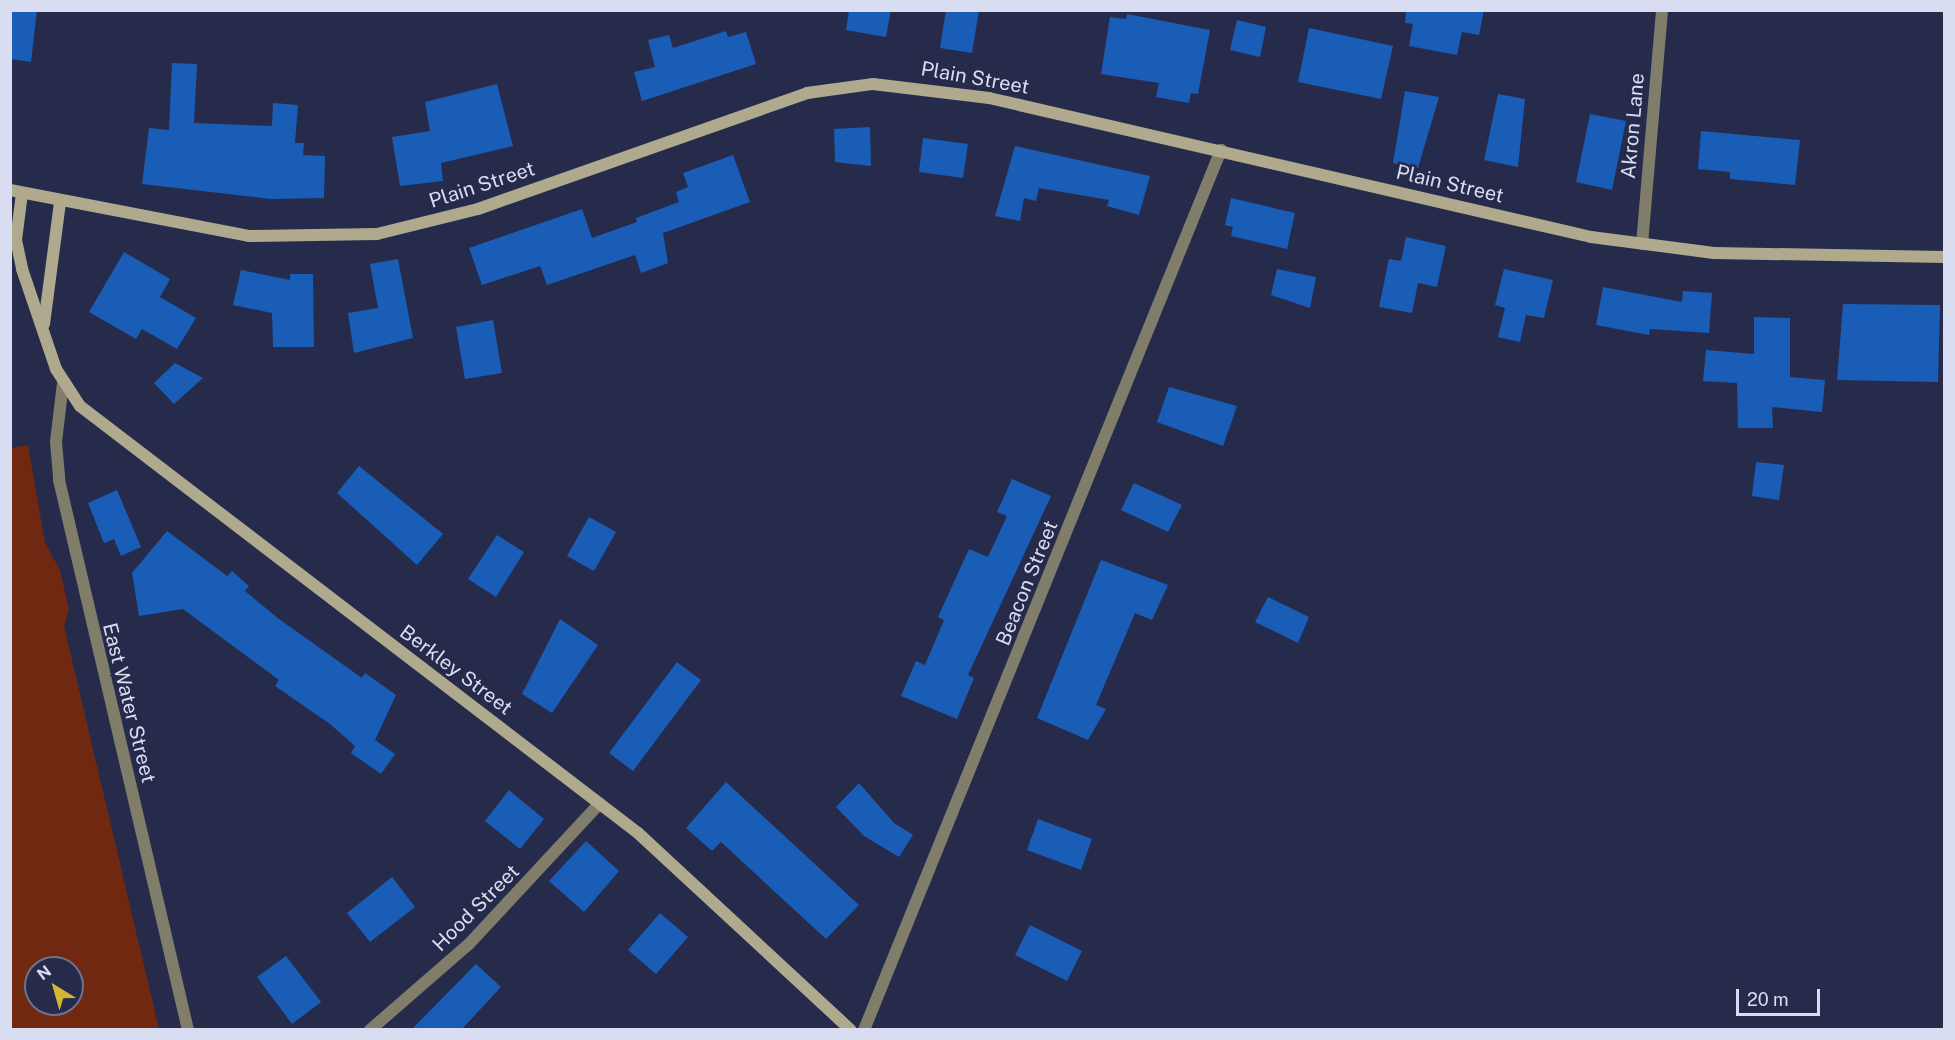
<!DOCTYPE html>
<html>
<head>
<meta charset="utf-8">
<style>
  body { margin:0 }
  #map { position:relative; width:1955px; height:1040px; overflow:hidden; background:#272b4b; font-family:"Public Sans",sans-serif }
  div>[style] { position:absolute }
  .green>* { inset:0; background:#702811 }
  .building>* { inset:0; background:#195db7 }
  .minor>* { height:12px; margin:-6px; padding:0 6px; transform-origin:6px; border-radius:6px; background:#807d6b }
  .secondary>* { height:12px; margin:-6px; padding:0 6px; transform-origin:6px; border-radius:6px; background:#afa98d }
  span { translate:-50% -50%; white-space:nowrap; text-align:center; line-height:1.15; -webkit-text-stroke:5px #272b4b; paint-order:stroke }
  .street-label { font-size:20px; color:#d9ddf2 }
  .frame { position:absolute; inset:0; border:12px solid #d9ddf2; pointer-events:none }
  .north { position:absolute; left:24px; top:956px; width:60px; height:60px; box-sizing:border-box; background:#272b4b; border:2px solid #6e728e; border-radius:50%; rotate:323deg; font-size:16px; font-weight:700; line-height:24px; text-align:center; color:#d9ddf2 }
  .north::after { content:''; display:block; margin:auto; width:21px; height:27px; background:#d1b736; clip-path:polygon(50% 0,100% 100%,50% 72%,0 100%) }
  .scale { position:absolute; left:1736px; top:989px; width:84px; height:27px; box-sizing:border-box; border:3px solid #d9ddf2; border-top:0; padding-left:8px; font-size:18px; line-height:21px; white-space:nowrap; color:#d9ddf2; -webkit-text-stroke:4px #272b4b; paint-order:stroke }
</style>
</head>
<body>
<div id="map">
  <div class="green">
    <div style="clip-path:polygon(evenodd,28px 445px,45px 543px,60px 570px,69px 610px,64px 626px,159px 1029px,11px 1029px,10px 448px,28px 445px,36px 968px,72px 968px,72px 1004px,36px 1004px,36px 968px)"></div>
  </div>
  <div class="building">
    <div style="clip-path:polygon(10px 10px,37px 10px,31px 62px,10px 59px)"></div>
    <div style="clip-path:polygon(849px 10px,891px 10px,886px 37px,846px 30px)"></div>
    <div style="clip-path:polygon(946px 10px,979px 10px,972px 53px,940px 48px)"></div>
    <div style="clip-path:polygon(1406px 10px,1484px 10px,1479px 35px,1462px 32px,1457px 55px,1409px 46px,1413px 24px,1405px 23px)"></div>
    <div style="clip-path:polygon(1127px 14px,1210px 30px,1198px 94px,1191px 93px,1189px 103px,1156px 97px,1159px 83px,1101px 74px,1110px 17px,1126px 19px)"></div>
    <div style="clip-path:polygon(1237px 20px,1266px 27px,1260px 57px,1230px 50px)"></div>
    <div style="clip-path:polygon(1309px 28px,1393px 46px,1381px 99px,1298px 82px)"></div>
    <div style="clip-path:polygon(726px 31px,728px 37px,746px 32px,756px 64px,642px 101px,634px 72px,655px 67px,648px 40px,669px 35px,673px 48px)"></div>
    <div style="clip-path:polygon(172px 63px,197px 64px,194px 123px,272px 126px,273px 103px,298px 105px,295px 143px,304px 143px,303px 155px,325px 156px,324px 198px,271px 199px,142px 184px,149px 128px,169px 130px)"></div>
    <div style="clip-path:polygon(497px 84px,513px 146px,441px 163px,443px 181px,400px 186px,392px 137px,430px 131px,425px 102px)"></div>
    <div style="clip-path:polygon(1405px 91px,1439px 97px,1418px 168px,1393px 163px)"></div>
    <div style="clip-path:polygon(1498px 94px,1525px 99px,1518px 167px,1484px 160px)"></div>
    <div style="clip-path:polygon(1590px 114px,1626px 121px,1612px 190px,1576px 182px)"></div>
    <div style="clip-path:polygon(870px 127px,871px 166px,835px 162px,834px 129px)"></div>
    <div style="clip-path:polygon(1701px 131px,1800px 140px,1795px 185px,1730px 179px,1730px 172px,1698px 169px)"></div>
    <div style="clip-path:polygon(923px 138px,968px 144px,963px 178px,919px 172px)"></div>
    <div style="clip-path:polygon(1015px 146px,1150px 176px,1139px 215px,1107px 206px,1109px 200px,1039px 188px,1036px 201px,1024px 198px,1020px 221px,995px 216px)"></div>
    <div style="clip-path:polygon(733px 155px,750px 202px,663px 233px,668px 263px,641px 273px,635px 255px,547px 285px,540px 266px,482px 285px,469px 248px,582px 209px,592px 238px,637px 222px,636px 218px,679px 202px,676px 192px,688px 187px,683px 173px)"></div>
    <div style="clip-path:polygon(1231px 198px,1295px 213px,1287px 249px,1231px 236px,1233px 227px,1225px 225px)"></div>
    <div style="clip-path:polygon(1406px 237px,1446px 246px,1437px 287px,1418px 283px,1412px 313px,1379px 307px,1389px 259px,1401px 261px)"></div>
    <div style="clip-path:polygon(124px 252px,170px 279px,160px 297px,196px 318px,177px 349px,142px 329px,136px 339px,89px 312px)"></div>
    <div style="clip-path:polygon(398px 259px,413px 338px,354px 353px,348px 313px,378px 308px,370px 264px)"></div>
    <div style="clip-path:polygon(1277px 269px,1316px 277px,1310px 308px,1271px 295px)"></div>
    <div style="clip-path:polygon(1504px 269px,1553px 280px,1544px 318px,1526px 315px,1520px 342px,1498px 337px,1505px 308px,1495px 305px)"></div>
    <div style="clip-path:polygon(241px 270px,290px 280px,290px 274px,313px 274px,314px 347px,273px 347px,272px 313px,233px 305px)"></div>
    <div style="clip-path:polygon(1603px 287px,1682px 302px,1683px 291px,1712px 293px,1709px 333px,1650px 329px,1649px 335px,1596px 325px)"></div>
    <div style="clip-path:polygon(1843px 304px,1940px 305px,1938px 382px,1837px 380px)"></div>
    <div style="clip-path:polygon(1754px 317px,1790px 318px,1790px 377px,1825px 380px,1822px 412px,1772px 407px,1773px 428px,1738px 428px,1737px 383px,1703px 381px,1706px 350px,1754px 354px)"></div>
    <div style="clip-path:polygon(493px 320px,502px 373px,465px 379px,456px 327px)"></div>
    <div style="clip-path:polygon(175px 363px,203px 378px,174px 404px,154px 383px)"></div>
    <div style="clip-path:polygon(1169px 387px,1237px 406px,1223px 446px,1157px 422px)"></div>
    <div style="clip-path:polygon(1756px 462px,1784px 465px,1779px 500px,1752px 496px)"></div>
    <div style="clip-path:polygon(359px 466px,443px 534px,417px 565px,337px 493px)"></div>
    <div style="clip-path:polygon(1012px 479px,1051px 496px,968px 675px,974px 678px,957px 719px,901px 696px,916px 661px,925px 665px,944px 620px,938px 617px,969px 549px,988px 557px,1007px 516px,997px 512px)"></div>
    <div style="clip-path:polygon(1134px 483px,1182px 505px,1168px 532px,1121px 510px)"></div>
    <div style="clip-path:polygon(117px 490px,141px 547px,121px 556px,114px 539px,104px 543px,88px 503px)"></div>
    <div style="clip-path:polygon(589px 517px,616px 532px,594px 571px,567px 556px)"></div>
    <div style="clip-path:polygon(167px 531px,227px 576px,232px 571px,249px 586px,245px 591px,279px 619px,362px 678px,365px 673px,396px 695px,375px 740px,395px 754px,381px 774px,351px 753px,355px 746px,330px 724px,275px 686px,279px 680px,183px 609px,139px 616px,132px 573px)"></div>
    <div style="clip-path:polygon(497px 535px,524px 552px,496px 597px,468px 579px)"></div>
    <div style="clip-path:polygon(1101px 560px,1168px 585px,1152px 620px,1135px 613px,1096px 705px,1106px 709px,1088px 740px,1037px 718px)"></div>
    <div style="clip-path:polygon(1268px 597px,1309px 617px,1298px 643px,1255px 622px)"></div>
    <div style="clip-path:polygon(560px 619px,598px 645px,552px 713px,522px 694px)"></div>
    <div style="clip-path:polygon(677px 662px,701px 680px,633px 771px,609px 753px)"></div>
    <div style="clip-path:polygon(726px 782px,859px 905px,826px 939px,721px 842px,712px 851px,686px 828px)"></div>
    <div style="clip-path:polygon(859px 783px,894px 823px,913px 835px,899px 857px,864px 836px,836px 807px)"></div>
    <div style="clip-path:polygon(509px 790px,544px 819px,520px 849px,485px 821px)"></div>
    <div style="clip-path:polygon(1038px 819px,1092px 839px,1081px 870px,1027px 850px)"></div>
    <div style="clip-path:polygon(586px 841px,619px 871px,584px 912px,549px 881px)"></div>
    <div style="clip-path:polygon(392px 877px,415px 907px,370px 942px,347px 913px)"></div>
    <div style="clip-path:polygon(660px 913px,688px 937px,656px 974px,628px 950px)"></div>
    <div style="clip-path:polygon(1030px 925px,1082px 951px,1067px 981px,1015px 955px)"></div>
    <div style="clip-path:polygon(286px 956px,321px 1002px,292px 1024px,257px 977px)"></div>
    <div style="clip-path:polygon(476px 964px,501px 987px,462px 1029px,412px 1029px)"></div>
  </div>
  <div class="minor">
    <div style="left:1642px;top:244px;width:235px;rotate:-85.1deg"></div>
    <div style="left:63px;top:383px;width:59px;rotate:96.8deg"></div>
    <div style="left:56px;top:442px;width:38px;rotate:85deg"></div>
    <div style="left:59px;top:480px;width:565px;rotate:76.8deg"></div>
    <div style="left:370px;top:1030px;width:131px;rotate:-41deg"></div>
    <div style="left:469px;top:944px;width:192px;rotate:-47.1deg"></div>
    <div style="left:864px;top:1030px;width:950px;rotate:-67.92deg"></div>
  </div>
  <div class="secondary">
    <div style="left:10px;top:190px;width:243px;rotate:10.9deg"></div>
    <div style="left:249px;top:236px;width:128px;rotate:-0.9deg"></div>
    <div style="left:377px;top:234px;width:104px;rotate:-13.9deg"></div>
    <div style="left:478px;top:209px;width:349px;rotate:-19.4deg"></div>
    <div style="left:807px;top:93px;width:67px;rotate:-7.8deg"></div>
    <div style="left:873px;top:84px;width:117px;rotate:6.9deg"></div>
    <div style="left:989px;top:98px;width:618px;rotate:13deg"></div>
    <div style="left:1591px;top:237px;width:124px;rotate:7.4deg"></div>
    <div style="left:1714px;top:253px;width:230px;rotate:1deg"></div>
    <div style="left:22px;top:193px;width:47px;rotate:97.3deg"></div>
    <div style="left:16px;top:240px;width:30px;rotate:78deg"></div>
    <div style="left:22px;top:269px;width:106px;rotate:71.2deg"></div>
    <div style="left:56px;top:369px;width:44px;rotate:57deg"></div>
    <div style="left:80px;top:406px;width:703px;rotate:37.42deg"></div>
    <div style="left:638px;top:833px;width:290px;rotate:42.8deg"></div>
    <div style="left:44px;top:324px;width:123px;rotate:-82.5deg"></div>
  </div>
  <div class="street-label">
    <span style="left:975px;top:78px;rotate:10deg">Plain Street</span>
    <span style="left:1633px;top:126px;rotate:-85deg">Akron Lane</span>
    <span style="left:1450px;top:184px;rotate:13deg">Plain Street</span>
    <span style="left:482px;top:185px;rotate:-18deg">Plain Street</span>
    <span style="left:1027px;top:583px;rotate:-68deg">Beacon Street</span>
    <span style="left:456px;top:670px;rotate:37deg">Berkley Street</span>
    <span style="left:129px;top:703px;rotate:76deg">East Water Street</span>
    <span style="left:476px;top:908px;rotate:-45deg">Hood Street</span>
  </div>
  <div class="frame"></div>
  <div class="north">N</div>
  <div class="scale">20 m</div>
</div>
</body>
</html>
